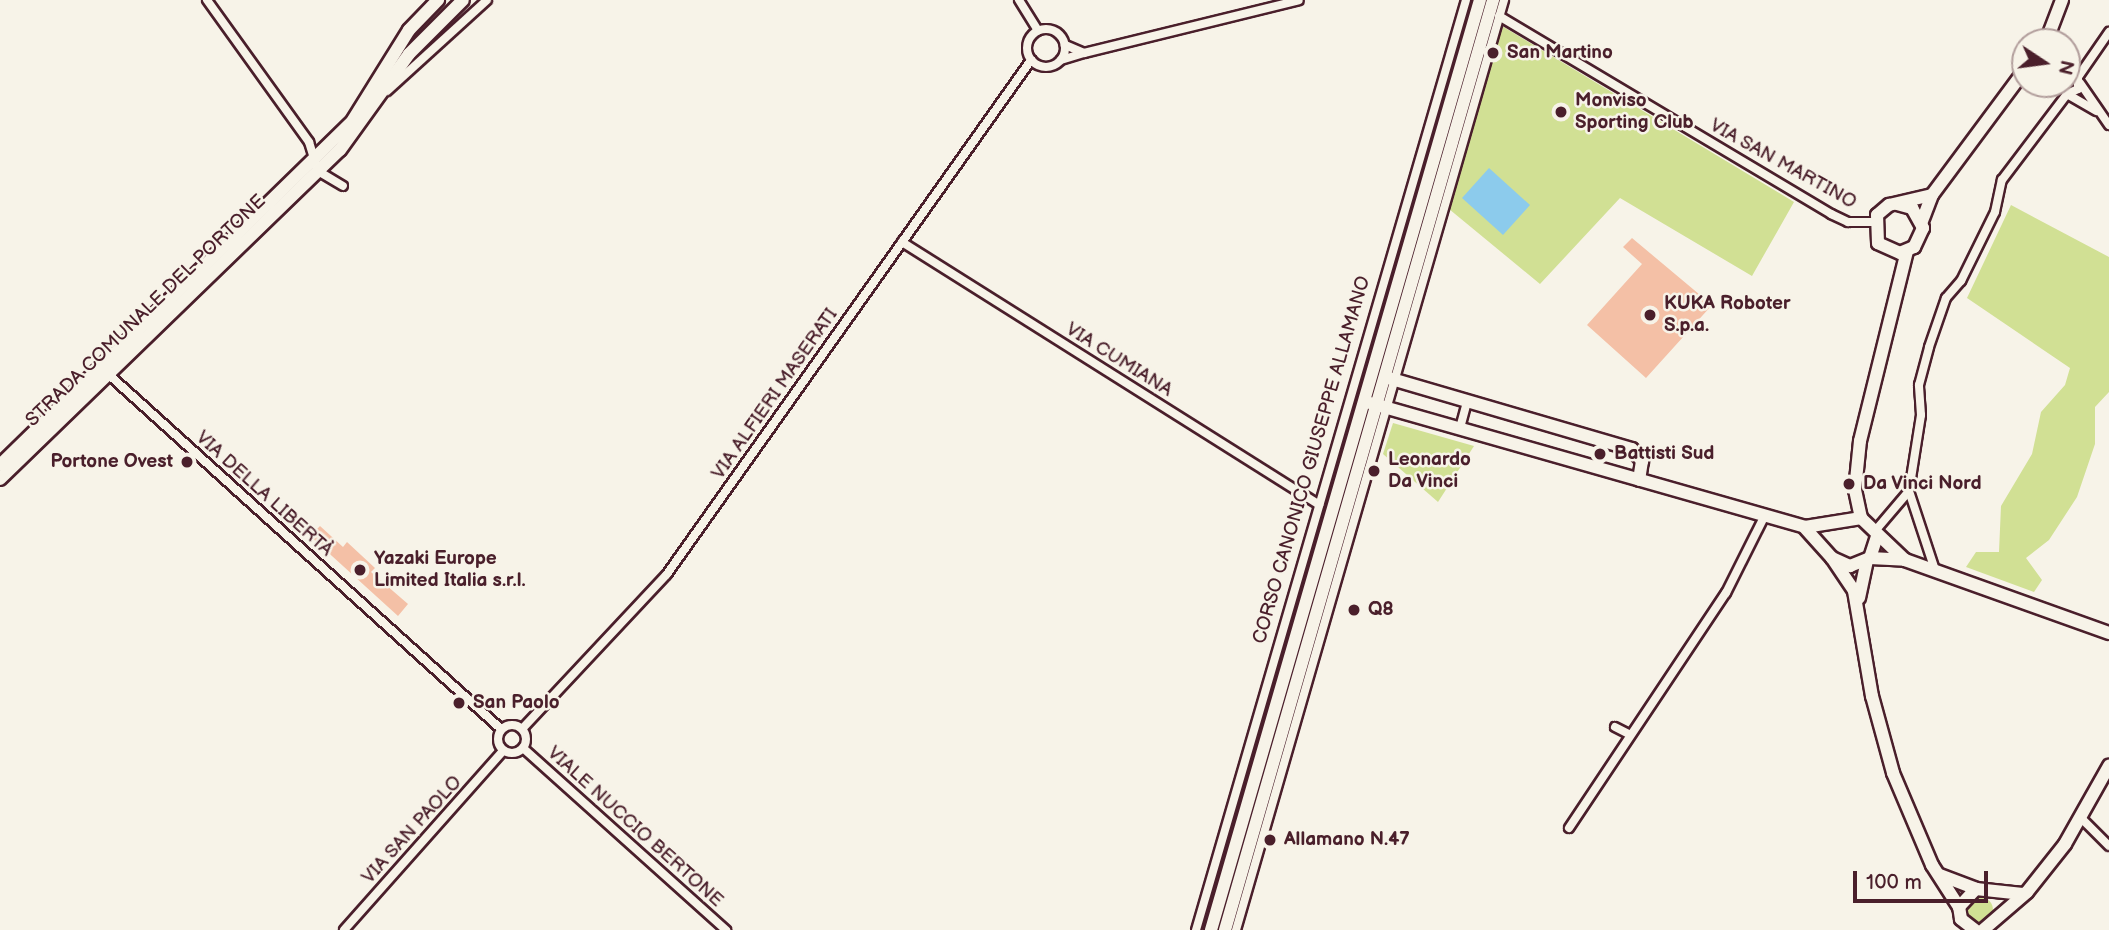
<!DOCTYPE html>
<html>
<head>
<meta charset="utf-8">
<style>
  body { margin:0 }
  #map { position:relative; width:2109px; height:930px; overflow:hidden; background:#f7f3e8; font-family:"Balsamiq Sans",sans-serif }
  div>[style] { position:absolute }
  .green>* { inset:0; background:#d1e094 }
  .round { border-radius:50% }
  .water>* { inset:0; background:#8ccbec }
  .building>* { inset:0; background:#f4c0a6 }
  .roads { filter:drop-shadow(2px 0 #4a1f2b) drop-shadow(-2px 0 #4a1f2b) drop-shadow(0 2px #4a1f2b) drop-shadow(0 -2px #4a1f2b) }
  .street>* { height:8px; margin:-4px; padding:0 4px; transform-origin:4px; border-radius:4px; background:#f7f3e8 }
  .street>.ring { margin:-4px; padding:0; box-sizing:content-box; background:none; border:8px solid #f7f3e8; border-radius:50% }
  .secondary>* { height:12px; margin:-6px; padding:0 6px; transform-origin:6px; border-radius:6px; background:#f7f3e8 }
  .dots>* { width:19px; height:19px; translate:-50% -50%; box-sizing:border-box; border:4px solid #f7f3e8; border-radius:50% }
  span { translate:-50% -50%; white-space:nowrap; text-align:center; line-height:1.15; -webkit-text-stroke:5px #f7f3e8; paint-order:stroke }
  .poi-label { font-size:19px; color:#4a1f2b; font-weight:700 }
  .left { translate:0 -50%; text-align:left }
  .right { translate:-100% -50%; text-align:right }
  .street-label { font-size:19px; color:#4a1f2b }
  .north { position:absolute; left:2011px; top:28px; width:70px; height:70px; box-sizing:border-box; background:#f7f3e8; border:2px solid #b29e9c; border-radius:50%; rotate:103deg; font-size:19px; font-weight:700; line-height:28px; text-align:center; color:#4a1f2b }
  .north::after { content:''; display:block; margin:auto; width:24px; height:32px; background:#4a1f2b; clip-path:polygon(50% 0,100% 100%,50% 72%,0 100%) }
  .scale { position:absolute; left:1853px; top:871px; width:135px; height:32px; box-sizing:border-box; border:4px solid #4a1f2b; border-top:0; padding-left:9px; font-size:21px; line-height:24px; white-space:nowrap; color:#4a1f2b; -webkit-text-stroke:5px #f7f3e8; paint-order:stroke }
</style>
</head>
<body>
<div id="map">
  <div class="green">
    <div style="clip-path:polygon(1502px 26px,1794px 202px,1752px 276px,1620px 198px,1540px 284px,1449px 209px)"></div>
    <div style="clip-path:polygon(2011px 205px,2109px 257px,2109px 392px,2095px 407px,2095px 444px,2077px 497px,2049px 540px,2026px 558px,2042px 580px,2034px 592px,1966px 567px,1976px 552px,1999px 552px,2001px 506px,2032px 454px,2041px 412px,2065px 385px,2070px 368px,1967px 298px)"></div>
    <div style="clip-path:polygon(1393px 423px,1474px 446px,1438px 502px,1383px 454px)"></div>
    <div class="round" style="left:1967px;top:897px;width:26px;height:26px"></div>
  </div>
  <div class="water">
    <div style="clip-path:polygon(1489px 168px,1530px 205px,1503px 235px,1462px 198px)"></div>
  </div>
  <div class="building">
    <div style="clip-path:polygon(1632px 238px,1712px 305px,1646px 378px,1587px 325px,1642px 264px,1623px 247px)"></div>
    <div style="clip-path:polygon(320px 526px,343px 547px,347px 542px,375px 568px,371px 572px,408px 604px,398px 616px,310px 536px)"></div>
  </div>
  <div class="roads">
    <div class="street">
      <div style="left:207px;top:0;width:175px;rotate:54.3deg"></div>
      <div style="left:309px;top:142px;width:30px;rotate:73deg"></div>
      <div style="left:318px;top:171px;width:29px;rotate:31deg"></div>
      <div style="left:1019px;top:0;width:36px;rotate:58deg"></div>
      <div style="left:1499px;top:16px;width:387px;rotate:30.8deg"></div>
      <div style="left:1831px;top:214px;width:19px;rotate:25deg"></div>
      <div style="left:1848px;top:222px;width:26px"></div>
      <div class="ring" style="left:1027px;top:29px;width:30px;height:30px"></div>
      <div style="left:1084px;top:53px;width:221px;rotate:-13.8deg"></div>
      <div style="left:1061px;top:60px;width:24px;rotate:-17deg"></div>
      <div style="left:1084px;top:53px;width:21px;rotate:-157deg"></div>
      <div style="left:2067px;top:78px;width:11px;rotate:-5deg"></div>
      <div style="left:2080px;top:83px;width:51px;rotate:55.4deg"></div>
      <div style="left:2064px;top:84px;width:10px;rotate:73deg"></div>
      <div style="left:2067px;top:94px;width:12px;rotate:-24deg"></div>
      <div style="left:2078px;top:89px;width:12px;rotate:-90deg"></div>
      <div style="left:2078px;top:77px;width:55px;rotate:-55.4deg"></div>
      <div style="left:387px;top:91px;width:135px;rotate:-42.3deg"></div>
      <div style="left:902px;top:242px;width:493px;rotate:32.2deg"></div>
      <div style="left:107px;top:373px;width:531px;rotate:42.1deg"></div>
      <div style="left:1460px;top:428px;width:27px;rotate:-75deg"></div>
      <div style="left:1909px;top:491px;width:83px;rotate:71.8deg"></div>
      <div style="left:1875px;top:531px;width:52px;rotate:-49.6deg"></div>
      <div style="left:1909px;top:491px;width:77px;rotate:-81deg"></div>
      <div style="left:1921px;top:415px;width:30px;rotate:-94deg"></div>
      <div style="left:1919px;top:385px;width:39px;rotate:-75deg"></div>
      <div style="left:1929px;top:347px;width:52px;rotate:-70.9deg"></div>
      <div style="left:1946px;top:298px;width:23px;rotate:-49deg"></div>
      <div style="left:1961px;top:281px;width:77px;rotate:-63.8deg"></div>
      <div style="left:1995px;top:212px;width:33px;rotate:-78deg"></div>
      <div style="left:2002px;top:180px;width:108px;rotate:-52.9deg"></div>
      <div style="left:2067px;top:94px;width:34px;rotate:30deg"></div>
      <div class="ring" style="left:498px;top:725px;width:20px;height:20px"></div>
      <div style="left:1615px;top:727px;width:16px;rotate:27deg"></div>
      <div style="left:522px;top:729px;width:212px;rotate:-46.9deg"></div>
      <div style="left:667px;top:574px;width:630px;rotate:-54.69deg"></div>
      <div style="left:523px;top:748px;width:273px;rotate:41.9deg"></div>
      <div style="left:2082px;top:819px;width:38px;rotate:45deg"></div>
      <div style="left:1569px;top:828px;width:283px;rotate:-56.3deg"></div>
      <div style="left:1726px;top:593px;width:87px;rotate:-63.4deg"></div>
      <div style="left:344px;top:930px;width:239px;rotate:-48.4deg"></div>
      <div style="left:1196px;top:930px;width:968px;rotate:-73.81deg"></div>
      <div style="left:1236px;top:930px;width:968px;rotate:-73.92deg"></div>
    </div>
    <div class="secondary">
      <div style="left:2046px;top:42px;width:45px;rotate:-69.1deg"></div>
      <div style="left:1897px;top:204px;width:16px;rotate:15deg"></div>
      <div style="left:1912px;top:208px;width:23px;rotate:61deg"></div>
      <div style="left:1923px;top:228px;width:21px;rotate:115deg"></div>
      <div style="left:1914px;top:247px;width:15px;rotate:157deg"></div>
      <div style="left:1900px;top:253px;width:24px;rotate:-156deg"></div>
      <div style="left:1878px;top:243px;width:28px;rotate:-92deg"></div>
      <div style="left:1877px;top:215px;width:16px;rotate:-40deg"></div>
      <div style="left:1889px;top:205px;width:44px;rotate:-13.1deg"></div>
      <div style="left:1922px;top:221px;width:28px;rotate:-69deg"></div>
      <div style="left:1932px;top:195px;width:156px;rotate:-53.4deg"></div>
      <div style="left:1385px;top:377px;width:257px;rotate:16.3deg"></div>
      <div style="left:1632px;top:449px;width:16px;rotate:50deg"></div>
      <div style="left:1642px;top:461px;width:19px;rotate:99deg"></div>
      <div style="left:1370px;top:403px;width:452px;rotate:15.9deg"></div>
      <div style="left:1805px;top:527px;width:57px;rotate:-9.1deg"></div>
      <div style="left:1861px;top:518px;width:61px;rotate:43.7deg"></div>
      <div style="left:0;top:465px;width:494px;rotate:-44.3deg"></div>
      <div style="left:353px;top:120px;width:106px;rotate:-58.1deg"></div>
      <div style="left:409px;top:30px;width:42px;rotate:-46deg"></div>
      <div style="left:0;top:479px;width:473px;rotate:-44.1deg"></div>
      <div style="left:340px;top:150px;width:118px;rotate:-54.3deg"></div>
      <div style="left:409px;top:54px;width:76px;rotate:-45deg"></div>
      <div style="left:1861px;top:518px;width:29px;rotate:-102deg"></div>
      <div style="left:1855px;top:490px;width:49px;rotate:-84.2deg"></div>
      <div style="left:1860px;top:441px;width:196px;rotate:-76.1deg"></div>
      <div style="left:1805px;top:528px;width:40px;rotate:48deg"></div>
      <div style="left:1832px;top:558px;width:20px;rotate:24deg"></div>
      <div style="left:1850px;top:566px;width:22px;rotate:-22deg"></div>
      <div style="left:1870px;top:558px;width:23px;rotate:-72deg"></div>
      <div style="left:1832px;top:558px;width:40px;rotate:56deg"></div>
      <div style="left:1854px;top:591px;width:107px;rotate:80.3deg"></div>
      <div style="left:1872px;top:696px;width:80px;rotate:74.7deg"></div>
      <div style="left:1893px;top:773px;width:100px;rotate:67deg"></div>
      <div style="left:1932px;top:865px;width:50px;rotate:57.3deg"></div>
      <div style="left:1870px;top:558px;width:35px;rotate:3deg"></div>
      <div style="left:1905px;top:560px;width:217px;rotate:19.7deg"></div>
      <div style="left:1859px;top:598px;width:38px;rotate:-78deg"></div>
      <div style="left:1940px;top:875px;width:39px;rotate:21deg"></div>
      <div style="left:1976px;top:889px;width:47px;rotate:6.1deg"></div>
      <div style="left:1211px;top:930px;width:968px;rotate:-73.87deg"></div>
      <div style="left:1225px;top:930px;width:968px;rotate:-73.92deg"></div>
      <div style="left:1975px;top:930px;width:18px;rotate:-142deg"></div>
      <div style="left:1961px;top:919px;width:12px;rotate:-99deg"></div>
      <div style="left:1959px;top:907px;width:25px;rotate:-47deg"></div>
      <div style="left:1983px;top:930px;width:58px;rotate:-40.8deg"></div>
      <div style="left:2027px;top:892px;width:61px;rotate:-51.6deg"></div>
      <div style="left:2065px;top:844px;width:90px;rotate:-60.6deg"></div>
    </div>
  </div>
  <div class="dots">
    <div style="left:1493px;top:53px;background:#4a1f2b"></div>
    <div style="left:1561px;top:112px;background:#4a1f2b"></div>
    <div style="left:1650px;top:315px;background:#4a1f2b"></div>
    <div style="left:1600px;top:454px;background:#4a1f2b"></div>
    <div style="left:187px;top:462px;background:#4a1f2b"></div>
    <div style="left:1374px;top:471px;background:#4a1f2b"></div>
    <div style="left:1849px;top:484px;background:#4a1f2b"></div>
    <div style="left:360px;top:570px;background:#4a1f2b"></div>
    <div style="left:1354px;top:610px;background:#4a1f2b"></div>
    <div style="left:459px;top:703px;background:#4a1f2b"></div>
    <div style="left:1270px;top:840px;background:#4a1f2b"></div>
  </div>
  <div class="poi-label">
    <span class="left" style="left:1507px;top:53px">San Martino</span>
    <span class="left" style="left:1575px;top:112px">Monviso<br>Sporting Club</span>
    <span class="left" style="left:1664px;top:315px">KUKA Roboter<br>S.p.a.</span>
    <span class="left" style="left:1614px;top:454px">Battisti Sud</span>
    <span class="left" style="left:1388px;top:471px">Leonardo<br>Da Vinci</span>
    <span class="right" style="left:173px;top:462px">Portone Ovest</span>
    <span class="left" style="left:1863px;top:484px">Da Vinci Nord</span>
    <span class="left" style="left:374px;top:570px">Yazaki Europe<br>Limited Italia s.r.l.</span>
    <span class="left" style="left:1368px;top:610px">Q8</span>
    <span class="left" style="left:473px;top:703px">San Paolo</span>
    <span class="left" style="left:1284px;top:840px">Allamano N.47</span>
  </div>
  <div class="street-label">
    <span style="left:1783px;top:164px;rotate:29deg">VIA SAN MARTINO</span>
    <span style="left:146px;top:311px;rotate:-44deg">STRADA COMUNALE DEL PORTONE</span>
    <span style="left:1119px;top:360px;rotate:32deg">VIA CUMIANA</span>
    <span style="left:775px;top:394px;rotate:-55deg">VIA ALFIERI MASERATI</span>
    <span style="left:1312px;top:460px;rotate:-74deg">CORSO CANONICO GIUSEPPE ALLAMANO</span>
    <span style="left:264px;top:494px;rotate:42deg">VIA DELLA LIBERTÀ</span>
    <span style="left:635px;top:827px;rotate:42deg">VIALE NUCCIO BERTONE</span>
    <span style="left:412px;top:830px;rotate:-48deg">VIA SAN PAOLO</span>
  </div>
  <div class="north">N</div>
  <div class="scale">100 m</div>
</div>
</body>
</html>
